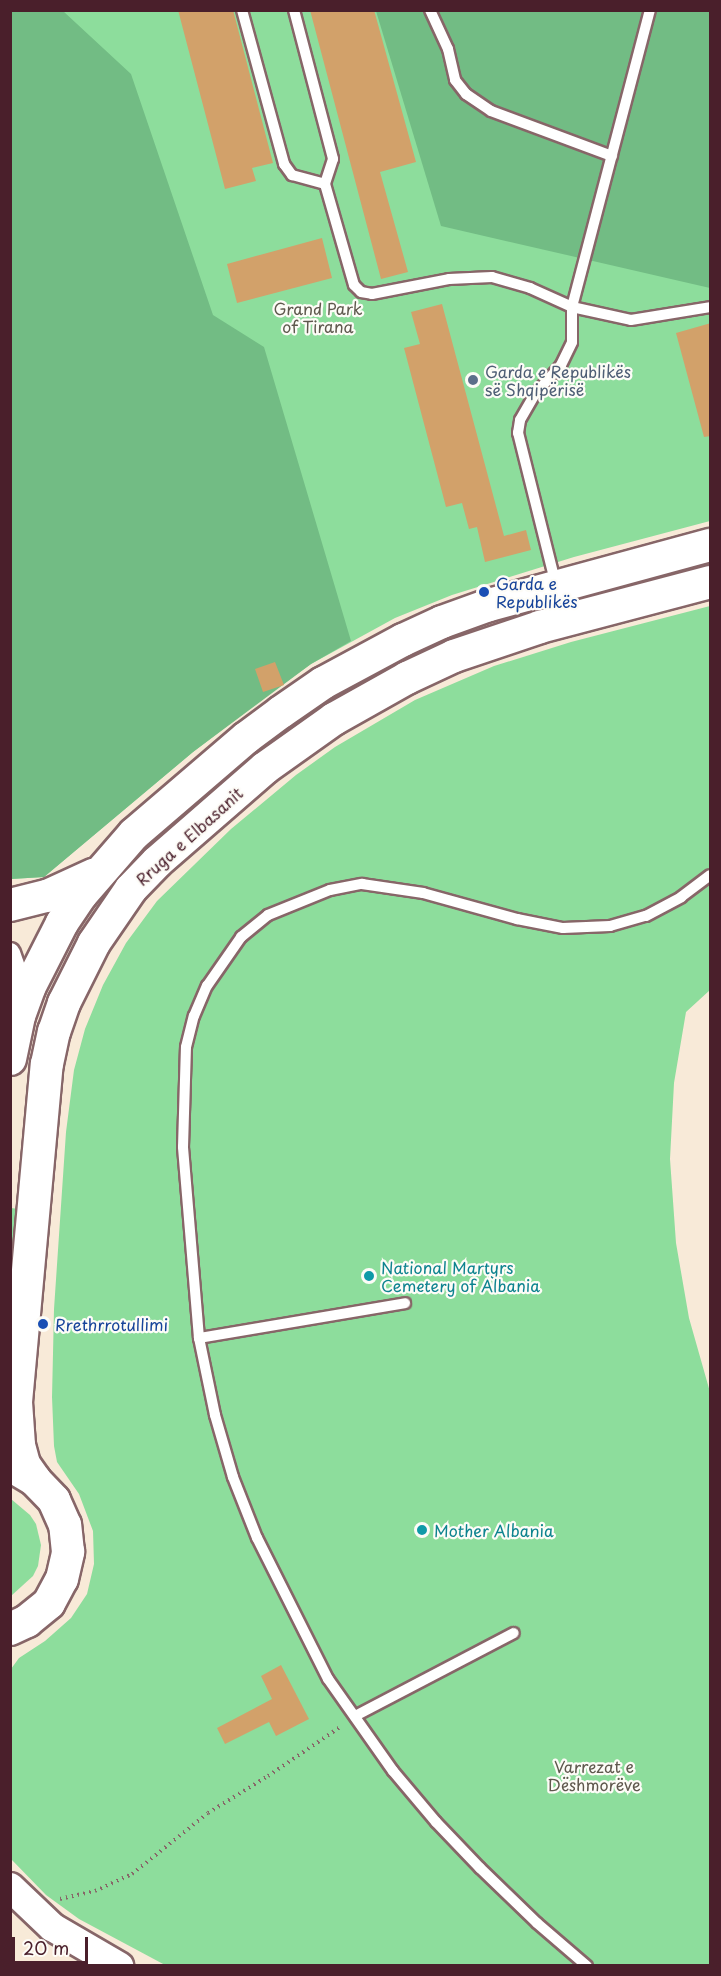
<!DOCTYPE html>
<html>
<head>
<meta charset="utf-8">
<style>
  body { margin:0 }
  #map { position:relative; width:721px; height:1976px; overflow:hidden; background:#f8ead8; font-family:"Playpen Sans",sans-serif }
  div>[style] { position:absolute }
  .green>* { inset:0; background:#8ddd9c }
  .forest>* { inset:0; background:#72bc84 }
  .building>* { inset:0; background:#d2a16a }
  .path>* { height:4px; margin-top:-2px; transform-origin:0; background:repeating-linear-gradient(90deg,#876668 0 1.5px,transparent 0 6px) }
  .roads { filter:drop-shadow(2px 0 #876668) drop-shadow(-2px 0 #876668) drop-shadow(0 2px #876668) drop-shadow(0 -2px #876668) }
  .lane>* { height:10px; margin:-5px; padding:0 5px; transform-origin:5px; border-radius:5px; background:#fff }
  .street>* { height:20px; margin:-10px; padding:0 10px; transform-origin:10px; border-radius:10px; background:#fff }
  .secondary>* { height:28px; margin:-14px; padding:0 14px; transform-origin:14px; border-radius:14px; background:#fff }
  .primary>* { height:32px; margin:-16px; padding:0 16px; transform-origin:16px; border-radius:16px; background:#fff }
  .dots>* { width:16px; height:16px; translate:-50% -50%; box-sizing:border-box; border:3px solid #fdfcf7; border-radius:50% }
  span { translate:-50% -50%; white-space:nowrap; text-align:center; line-height:1.15; -webkit-text-stroke:4.5px #fdfcf7; paint-order:stroke }
  .park-label { font-size:16px; color:#5e584d }
  .service-label { font-size:16px; color:#4e5e75 }
  .left { translate:0 -50%; text-align:left }
  .transit-label { font-size:16px; color:#164399 }
  .street-label { font-size:16px; color:#4a1f2b }
  .culture-label { font-size:16px; color:#0d838f }
  .frame { position:absolute; inset:0; border:12px solid #4a1f2b; pointer-events:none }
  .scale { position:absolute; left:12px; top:1937px; width:76px; height:27px; box-sizing:border-box; border:3px solid #4a1f2b; border-top:0; padding-left:8px; font-size:18px; line-height:21px; white-space:nowrap; color:#4a1f2b; -webkit-text-stroke:4px #fdfcf7; paint-order:stroke }
</style>
</head>
<body>
<div id="map">
  <div class="green">
    <div style="clip-path:polygon(11px 11px,710px 11px,710px 521px,574px 557px,452px 595px,395px 618px,311px 664px,261px 700px,193px 752px,44px 877px,11px 879px)"></div>
    <div style="clip-path:polygon(710px 606px,710px 990px,686px 1012px,674px 1083px,670px 1159px,676px 1243px,689px 1318px,710px 1392px,710px 1965px,165px 1965px,79px 1919px,46px 1895px,11px 1859px,11px 1669px,19px 1658px,45px 1641px,71px 1618px,87px 1594px,94px 1564px,93px 1531px,79px 1494px,57px 1462px,54px 1446px,52px 1397px,54px 1309px,66px 1132px,74px 1070px,85px 1029px,103px 985px,126px 943px,157px 901px,231px 829px,296px 775px,335px 747px,415px 700px,494px 666px,571px 642px)"></div>
    <div style="clip-path:polygon(11px 1208px,19px 1209px,11px 1311px,10px 1229px)"></div>
    <div style="clip-path:polygon(11px 1499px,30px 1515px,36px 1524px,41px 1545px,38px 1566px,33px 1576px,11px 1596px)"></div>
  </div>
  <div class="forest">
    <div style="clip-path:polygon(11px 11px,63px 11px,131px 74px,213px 315px,264px 347px,351px 641px,311px 664px,193px 752px,44px 877px,11px 879px)"></div>
    <div style="clip-path:polygon(376px 11px,710px 11px,710px 288px,441px 226px)"></div>
  </div>
  <div class="building">
    <div style="clip-path:polygon(178px 10px,233px 10px,273px 163px,252px 168px,256px 181px,225px 189px)"></div>
    <div style="clip-path:polygon(310px 10px,374px 10px,416px 162px,380px 172px,408px 272px,381px 279px)"></div>
    <div style="clip-path:polygon(322px 238px,332px 278px,237px 303px,227px 264px)"></div>
    <div style="clip-path:polygon(442px 304px,504px 536px,526px 530px,531px 550px,485px 562px,477px 527px,469px 529px,462px 503px,446px 507px,404px 348px,420px 344px,411px 312px)"></div>
    <div style="clip-path:polygon(711px 323px,711px 436px,704px 437px,676px 333px)"></div>
    <div style="clip-path:polygon(275px 662px,284px 685px,263px 692px,255px 669px)"></div>
    <div style="clip-path:polygon(281px 1665px,309px 1719px,276px 1736px,269px 1722px,225px 1744px,217px 1728px,272px 1699px,261px 1676px)"></div>
  </div>
  <div class="path">
    <div style="left:60px;top:1899px;width:36px;rotate:-13deg"></div>
    <div style="left:95px;top:1891px;width:41px;rotate:-24.7deg"></div>
    <div style="left:132px;top:1874px;width:97px;rotate:-38.8deg"></div>
    <div style="left:208px;top:1813px;width:70px;rotate:-31.7deg"></div>
    <div style="left:268px;top:1776px;width:87px;rotate:-34.2deg"></div>
  </div>
  <div class="roads">
    <div class="lane">
      <div style="left:242px;top:10px;width:160px;rotate:74.7deg"></div>
      <div style="left:284px;top:164px;width:14px;rotate:54deg"></div>
      <div style="left:292px;top:175px;width:34px;rotate:15deg"></div>
      <div style="left:294px;top:10px;width:154px;rotate:75.3deg"></div>
      <div style="left:333px;top:159px;width:26px;rotate:108deg"></div>
      <div style="left:325px;top:184px;width:105px;rotate:74deg"></div>
      <div style="left:354px;top:285px;width:10px;rotate:45deg"></div>
      <div style="left:361px;top:292px;width:11px;rotate:10deg"></div>
      <div style="left:372px;top:294px;width:78px;rotate:-11deg"></div>
      <div style="left:449px;top:279px;width:43px;rotate:-2.7deg"></div>
      <div style="left:492px;top:277px;width:40px;rotate:16deg"></div>
      <div style="left:530px;top:288px;width:46px;rotate:24.3deg"></div>
      <div style="left:572px;top:307px;width:60px;rotate:12.4deg"></div>
      <div style="left:631px;top:320px;width:80px;rotate:-9.3deg"></div>
      <div style="left:430px;top:10px;width:43px;rotate:65.2deg"></div>
      <div style="left:448px;top:49px;width:32px;rotate:77deg"></div>
      <div style="left:455px;top:80px;width:18px;rotate:52deg"></div>
      <div style="left:466px;top:94px;width:30px;rotate:34deg"></div>
      <div style="left:491px;top:111px;width:129px;rotate:20.4deg"></div>
      <div style="left:556px;top:585px;width:157px;rotate:-104deg"></div>
      <div style="left:518px;top:433px;width:13px;rotate:-81deg"></div>
      <div style="left:520px;top:420px;width:30px;rotate:-60deg"></div>
      <div style="left:535px;top:394px;width:39px;rotate:-48deg"></div>
      <div style="left:561px;top:365px;width:25px;rotate:-64deg"></div>
      <div style="left:572px;top:342px;width:35px;rotate:-90deg"></div>
      <div style="left:572px;top:307px;width:307px;rotate:-75.3deg"></div>
      <div style="left:199px;top:1338px;width:209px;rotate:-9.6deg"></div>
      <div style="left:355px;top:1716px;width:179px;rotate:-27.6deg"></div>
      <div style="left:587px;top:1966px;width:66px;rotate:-139.3deg"></div>
      <div style="left:537px;top:1923px;width:79px;rotate:-136deg"></div>
      <div style="left:480px;top:1868px;width:64px;rotate:-133.7deg"></div>
      <div style="left:436px;top:1822px;width:67px;rotate:-130.1deg"></div>
      <div style="left:393px;top:1771px;width:113px;rotate:-125.2deg"></div>
      <div style="left:328px;top:1679px;width:158px;rotate:-116.7deg"></div>
      <div style="left:257px;top:1538px;width:66px;rotate:-111.5deg"></div>
      <div style="left:233px;top:1477px;width:65px;rotate:-106.2deg"></div>
      <div style="left:215px;top:1415px;width:79px;rotate:-101.7deg"></div>
      <div style="left:199px;top:1338px;width:192px;rotate:-94.8deg"></div>
      <div style="left:183px;top:1147px;width:100px;rotate:-88.3deg"></div>
      <div style="left:186px;top:1047px;width:32px;rotate:-76deg"></div>
      <div style="left:194px;top:1016px;width:33px;rotate:-67deg"></div>
      <div style="left:207px;top:986px;width:60px;rotate:-55.2deg"></div>
      <div style="left:241px;top:937px;width:35px;rotate:-39deg"></div>
      <div style="left:268px;top:915px;width:67px;rotate:-22deg"></div>
      <div style="left:330px;top:890px;width:33px;rotate:-11deg"></div>
      <div style="left:362px;top:884px;width:62px;rotate:8.4deg"></div>
      <div style="left:423px;top:893px;width:98px;rotate:15.5deg"></div>
      <div style="left:517px;top:919px;width:47px;rotate:11.1deg"></div>
      <div style="left:563px;top:928px;width:47px;rotate:-2.4deg"></div>
      <div style="left:610px;top:926px;width:37px;rotate:-16deg"></div>
      <div style="left:646px;top:916px;width:40px;rotate:-28deg"></div>
      <div style="left:681px;top:897px;width:36px;rotate:-37deg"></div>
    </div>
    <div class="street">
      <div style="left:10px;top:953px;width:46px;rotate:70.8deg"></div>
    </div>
    <div class="secondary">
      <div style="left:10px;top:1887px;width:58px;rotate:43.6deg"></div>
      <div style="left:52px;top:1927px;width:78px;rotate:30.2deg"></div>
    </div>
    <div class="primary">
      <div style="left:10px;top:905px;width:38px;rotate:-14deg"></div>
      <div style="left:47px;top:896px;width:51px;rotate:-24.5deg"></div>
      <div style="left:10px;top:1059px;width:44px;rotate:-78.2deg"></div>
      <div style="left:19px;top:1016px;width:30px;rotate:-70deg"></div>
      <div style="left:29px;top:988px;width:73px;rotate:-63.1deg"></div>
      <div style="left:62px;top:923px;width:34px;rotate:-56deg"></div>
      <div style="left:81px;top:895px;width:81px;rotate:-49deg"></div>
      <div style="left:134px;top:834px;width:148px;rotate:-40.6deg"></div>
      <div style="left:246px;top:738px;width:44px;rotate:-36.6deg"></div>
      <div style="left:281px;top:712px;width:51px;rotate:-34.6deg"></div>
      <div style="left:323px;top:683px;width:91px;rotate:-28.3deg"></div>
      <div style="left:403px;top:640px;width:43px;rotate:-24.8deg"></div>
      <div style="left:442px;top:622px;width:50px;rotate:-19.9deg"></div>
      <div style="left:489px;top:605px;width:229px;rotate:-15.2deg"></div>
      <div style="left:35px;top:1480px;width:19px;rotate:-125deg"></div>
      <div style="left:24px;top:1464px;width:20px;rotate:-105deg"></div>
      <div style="left:19px;top:1445px;width:43px;rotate:-94deg"></div>
      <div style="left:16px;top:1402px;width:339px;rotate:-84.8deg"></div>
      <div style="left:47px;top:1064px;width:33px;rotate:-78deg"></div>
      <div style="left:54px;top:1032px;width:31px;rotate:-71deg"></div>
      <div style="left:64px;top:1003px;width:67px;rotate:-63.4deg"></div>
      <div style="left:94px;top:943px;width:65px;rotate:-55.6deg"></div>
      <div style="left:131px;top:889px;width:37px;rotate:-46deg"></div>
      <div style="left:157px;top:862px;width:143px;rotate:-41deg"></div>
      <div style="left:265px;top:768px;width:85px;rotate:-35.4deg"></div>
      <div style="left:334px;top:719px;width:84px;rotate:-29.3deg"></div>
      <div style="left:407px;top:678px;width:52px;rotate:-25.1deg"></div>
      <div style="left:454px;top:656px;width:91px;rotate:-18.6deg"></div>
      <div style="left:540px;top:627px;width:176px;rotate:-14.8deg"></div>
      <div style="left:10px;top:1629px;width:19px;rotate:-25deg"></div>
      <div style="left:27px;top:1621px;width:28px;rotate:-39deg"></div>
      <div style="left:49px;top:1603px;width:27px;rotate:-62deg"></div>
      <div style="left:62px;top:1579px;width:28px;rotate:-77deg"></div>
      <div style="left:68px;top:1552px;width:27px;rotate:-96deg"></div>
      <div style="left:65px;top:1525px;width:27px;rotate:-114deg"></div>
      <div style="left:54px;top:1500px;width:28px;rotate:-134deg"></div>
      <div style="left:35px;top:1480px;width:21px;rotate:-149deg"></div>
    </div>
  </div>
  <div class="dots">
    <div style="left:473px;top:380px;background:#5c6f8a"></div>
    <div style="left:484px;top:592px;background:#1a4fb4"></div>
    <div style="left:369px;top:1276px;background:#0f9aa8"></div>
    <div style="left:43px;top:1324px;background:#1a4fb4"></div>
    <div style="left:422px;top:1530px;background:#0f9aa8"></div>
  </div>
  <div class="park-label">
    <span style="left:318px;top:317px">Grand Park<br>of Tirana</span>
    <span style="left:594px;top:1775px">Varrezat e<br>Dëshmorëve</span>
  </div>
  <div class="service-label">
    <span class="left" style="left:485px;top:380px">Garda e Republikës<br>së Shqipërisë</span>
  </div>
  <div class="transit-label">
    <span class="left" style="left:496px;top:592px">Garda e<br>Republikës</span>
    <span class="left" style="left:55px;top:1324px">Rrethrrotullimi</span>
  </div>
  <div class="street-label">
    <span style="left:189px;top:836px;rotate:-42deg">Rruga e Elbasanit</span>
  </div>
  <div class="culture-label">
    <span class="left" style="left:381px;top:1276px">National Martyrs<br>Cemetery of Albania</span>
    <span class="left" style="left:434px;top:1530px">Mother Albania</span>
  </div>
  <div class="frame"></div>
  <div class="scale">20 m</div>
</div>
</body>
</html>
